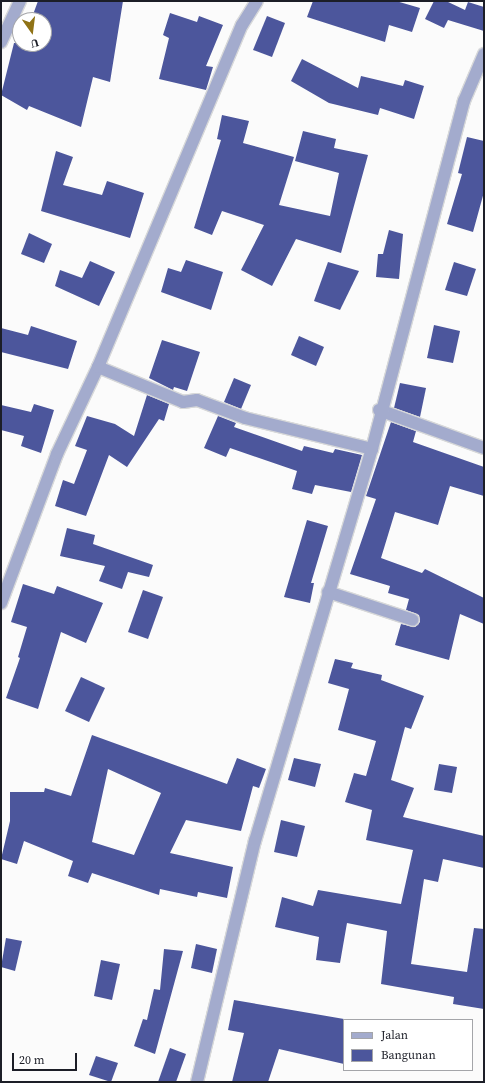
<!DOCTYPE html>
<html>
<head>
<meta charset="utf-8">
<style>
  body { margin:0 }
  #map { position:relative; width:485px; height:1083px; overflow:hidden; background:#fbfbfb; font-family:"Source Serif 4",serif }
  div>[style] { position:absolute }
  .building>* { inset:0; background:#4c569c }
  .roads { filter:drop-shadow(1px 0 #d7d8d9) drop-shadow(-1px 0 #d7d8d9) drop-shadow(0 1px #d7d8d9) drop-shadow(0 -1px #d7d8d9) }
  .minor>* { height:12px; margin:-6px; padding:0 6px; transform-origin:6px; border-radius:6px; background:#a3abcd }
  span { translate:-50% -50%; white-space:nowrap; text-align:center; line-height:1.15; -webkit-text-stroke:4px #fff; paint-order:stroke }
  .frame { position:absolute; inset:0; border:2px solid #1c1e27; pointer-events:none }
  .legend { position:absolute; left:343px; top:1019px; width:130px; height:52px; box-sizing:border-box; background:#fff; border:1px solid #a4a5a9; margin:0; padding:5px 7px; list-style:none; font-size:12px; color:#1c1e27 }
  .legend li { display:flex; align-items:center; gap:8px; height:20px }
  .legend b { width:20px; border:1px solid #a4a5a9 }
  .north { position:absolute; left:12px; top:12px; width:40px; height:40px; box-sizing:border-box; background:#fff; border:1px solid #a4a5a9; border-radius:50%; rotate:166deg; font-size:11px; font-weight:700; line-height:16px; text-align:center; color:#1c1e27 }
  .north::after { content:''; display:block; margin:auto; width:14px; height:18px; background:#8f7216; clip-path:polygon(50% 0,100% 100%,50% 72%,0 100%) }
  .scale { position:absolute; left:12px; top:1053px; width:65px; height:18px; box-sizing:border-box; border:2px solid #1c1e27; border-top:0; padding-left:5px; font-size:12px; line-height:14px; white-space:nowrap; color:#1c1e27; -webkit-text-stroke:3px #fff; paint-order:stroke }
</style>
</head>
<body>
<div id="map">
  <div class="building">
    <div style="clip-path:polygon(38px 1px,123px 1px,110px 82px,93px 77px,81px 127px,29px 106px,27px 110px,1px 95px,14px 43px,44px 44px,44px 20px,31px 20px)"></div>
    <div style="clip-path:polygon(313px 1px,396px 1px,420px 8px,412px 32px,389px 25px,385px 42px,307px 17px)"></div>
    <div style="clip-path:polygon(434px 1px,446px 1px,465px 10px,468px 2px,484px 7px,484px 31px,448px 20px,444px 28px,425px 19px)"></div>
    <div style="clip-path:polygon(170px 13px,197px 22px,199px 16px,223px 25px,206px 66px,213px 67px,206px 90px,159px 79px,169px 38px,163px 35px)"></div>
    <div style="clip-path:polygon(267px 16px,285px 23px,272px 57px,253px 50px)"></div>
    <div style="clip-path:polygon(302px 59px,358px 88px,361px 76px,403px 86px,405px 80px,424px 86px,414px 119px,380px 108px,378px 115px,329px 103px,291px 81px)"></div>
    <div style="clip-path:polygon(222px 115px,249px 121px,243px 143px,294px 157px,279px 205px,330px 216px,339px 173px,295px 161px,303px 131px,336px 139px,334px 148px,368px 155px,341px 253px,296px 239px,272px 286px,241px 270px,264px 225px,222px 211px,212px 235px,194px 228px,221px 140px,217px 139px)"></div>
    <div style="clip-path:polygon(467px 137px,484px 141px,484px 192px,473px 232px,447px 224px,462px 174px,458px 173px)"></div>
    <div style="clip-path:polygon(56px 151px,73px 157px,63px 185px,102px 195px,107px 181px,144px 193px,130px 238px,41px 211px)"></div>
    <div style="clip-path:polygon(389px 230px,403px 234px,399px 279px,376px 277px,378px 254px,383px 254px)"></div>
    <div style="clip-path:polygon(29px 233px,52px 244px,44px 263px,21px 254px)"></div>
    <div style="clip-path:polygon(186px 260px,223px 272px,211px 310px,161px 292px,168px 268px,181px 272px)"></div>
    <div style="clip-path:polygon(90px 261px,115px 272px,99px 306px,55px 286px,60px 270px,82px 278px)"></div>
    <div style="clip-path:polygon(328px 262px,359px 271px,340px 310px,314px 301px)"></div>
    <div style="clip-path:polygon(454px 262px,476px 269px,467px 296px,445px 290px)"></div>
    <div style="clip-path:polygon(434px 325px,460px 331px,453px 363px,427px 358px)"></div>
    <div style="clip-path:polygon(31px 326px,77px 341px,68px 369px,1px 352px,1px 328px,28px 335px)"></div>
    <div style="clip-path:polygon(299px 336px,324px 347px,316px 366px,291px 355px)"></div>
    <div style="clip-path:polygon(162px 340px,200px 352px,187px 391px,174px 387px,173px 390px,149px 378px)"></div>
    <div style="clip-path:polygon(234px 378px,251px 385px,241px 409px,224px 402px)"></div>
    <div style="clip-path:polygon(400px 383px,426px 388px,420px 417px,394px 408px)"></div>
    <div style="clip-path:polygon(147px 395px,169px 404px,164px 421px,159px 419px,127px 467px,109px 455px,86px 516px,55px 506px,63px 480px,74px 484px,87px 450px,75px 446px,87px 416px,115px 424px,134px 436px)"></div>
    <div style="clip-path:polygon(34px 404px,54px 410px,41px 453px,21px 446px,24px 436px,1px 430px,1px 405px,31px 412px)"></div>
    <div style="clip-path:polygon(218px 416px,236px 423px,234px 427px,302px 451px,304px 446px,333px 453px,335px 449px,362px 455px,351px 492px,315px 485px,312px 494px,292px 489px,297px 471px,230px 448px,226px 457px,204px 448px)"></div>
    <div style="clip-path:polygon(391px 422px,416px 431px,413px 442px,484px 467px,484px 496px,450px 486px,438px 525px,395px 512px,381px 558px,422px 573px,425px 569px,484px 598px,484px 624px,460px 614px,449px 660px,395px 645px,401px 624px,415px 627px,420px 622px,419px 615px,406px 610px,409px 599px,388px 593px,390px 586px,350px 574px,376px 499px,366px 496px)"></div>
    <div style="clip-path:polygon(307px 520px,328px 526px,311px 583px,314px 583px,310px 603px,284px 597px)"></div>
    <div style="clip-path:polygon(67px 528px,95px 535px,93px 544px,153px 565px,149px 577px,128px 572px,122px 589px,99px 581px,105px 566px,60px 556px)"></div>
    <div style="clip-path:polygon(23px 584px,54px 594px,57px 586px,103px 603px,86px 643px,61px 632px,38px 709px,6px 698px,20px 658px,18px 657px,27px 627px,11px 622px)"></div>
    <div style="clip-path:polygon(143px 590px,163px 597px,148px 639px,128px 632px)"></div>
    <div style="clip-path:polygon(335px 659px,353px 663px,351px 668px,382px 675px,381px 680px,424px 696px,411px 729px,405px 727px,391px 780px,414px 788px,403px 817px,484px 836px,484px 868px,443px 859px,438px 882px,424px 879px,411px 964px,467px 972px,474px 928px,484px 929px,484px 1009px,453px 1004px,454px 997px,381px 984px,387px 931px,347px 923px,340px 963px,316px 960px,319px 937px,275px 927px,282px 897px,313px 906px,318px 890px,401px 904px,413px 850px,366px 840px,372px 810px,345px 802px,354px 773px,366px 776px,376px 741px,338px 730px,349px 689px,328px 683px)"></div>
    <div style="clip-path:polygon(81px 677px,105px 688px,89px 722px,65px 711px)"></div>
    <div style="clip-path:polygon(evenodd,92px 735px,227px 784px,237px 758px,266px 769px,259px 788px,253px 786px,241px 831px,186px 820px,170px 853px,233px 867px,227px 898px,198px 892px,197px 897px,160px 889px,159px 895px,92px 873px,88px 883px,68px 876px,73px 861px,24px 841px,17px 864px,1px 859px,10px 821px,10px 792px,44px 792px,45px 788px,71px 796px,92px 735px,108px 769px,161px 793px,134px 855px,92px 842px,108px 769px)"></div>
    <div style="clip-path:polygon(294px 758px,321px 764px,315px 787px,288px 780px)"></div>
    <div style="clip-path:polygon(439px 764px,457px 767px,452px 793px,434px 790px)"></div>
    <div style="clip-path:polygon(281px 820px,305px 826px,297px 857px,274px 852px)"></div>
    <div style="clip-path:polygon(6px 938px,22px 941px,15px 971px,1px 967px)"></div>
    <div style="clip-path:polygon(196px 944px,217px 949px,212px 973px,191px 968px)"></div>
    <div style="clip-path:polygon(164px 949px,183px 951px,155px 1054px,134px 1046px,143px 1019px,147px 1020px,154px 989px,160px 990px)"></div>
    <div style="clip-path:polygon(101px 960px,120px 964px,112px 1000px,94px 996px)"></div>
    <div style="clip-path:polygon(234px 1000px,344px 1019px,344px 1064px,279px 1049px,268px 1082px,232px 1082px,244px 1033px,228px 1030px)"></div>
    <div style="clip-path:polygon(170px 1048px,186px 1054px,176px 1082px,158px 1082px)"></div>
    <div style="clip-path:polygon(96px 1056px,118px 1063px,111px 1082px,89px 1075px)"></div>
  </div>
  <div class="roads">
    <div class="minor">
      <div style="left:1px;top:42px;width:45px;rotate:-65.1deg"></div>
      <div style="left:98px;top:367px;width:92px;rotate:22.4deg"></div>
      <div style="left:183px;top:402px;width:14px;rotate:-8deg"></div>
      <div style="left:197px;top:400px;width:51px;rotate:20.6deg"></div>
      <div style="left:245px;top:418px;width:131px;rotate:13.7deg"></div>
      <div style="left:379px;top:410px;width:112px;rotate:19.9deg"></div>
      <div style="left:328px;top:592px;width:89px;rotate:18.2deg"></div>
      <div style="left:1px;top:603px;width:159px;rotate:-69.4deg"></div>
      <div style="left:57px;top:454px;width:96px;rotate:-64.8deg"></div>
      <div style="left:98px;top:367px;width:371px;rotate:-67.2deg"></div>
      <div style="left:242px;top:25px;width:28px;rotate:-58deg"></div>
      <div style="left:197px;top:1082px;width:248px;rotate:-76.5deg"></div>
      <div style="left:255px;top:841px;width:409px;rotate:-73.4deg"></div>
      <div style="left:372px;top:449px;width:360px;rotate:-75.2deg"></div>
      <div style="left:464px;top:101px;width:51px;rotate:-66.9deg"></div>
    </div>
  </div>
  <div class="frame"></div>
  <ul class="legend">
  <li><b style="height:5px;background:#a3abcd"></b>Jalan</li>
  <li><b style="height:11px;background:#4c569c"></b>Bangunan</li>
  </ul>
  <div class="north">U</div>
  <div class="scale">20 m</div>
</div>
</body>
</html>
